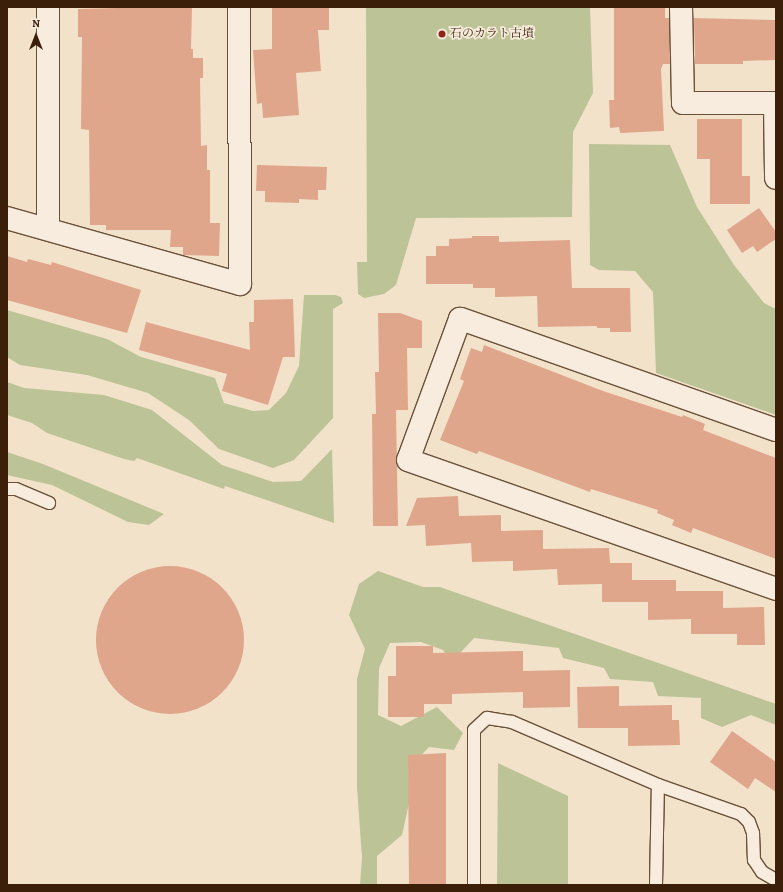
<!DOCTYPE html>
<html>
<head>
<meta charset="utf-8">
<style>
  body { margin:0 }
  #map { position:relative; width:783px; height:892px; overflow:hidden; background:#f2e2ca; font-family:Alegreya,"Noto Serif JP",serif }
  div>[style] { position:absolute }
  .green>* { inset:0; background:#bcc396 }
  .building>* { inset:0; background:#e0a68c }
  .round { border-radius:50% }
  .roads { filter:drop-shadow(1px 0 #6a5038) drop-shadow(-1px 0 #6a5038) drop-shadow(0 1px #6a5038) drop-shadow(0 -1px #6a5038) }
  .service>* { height:12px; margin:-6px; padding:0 6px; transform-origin:6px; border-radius:6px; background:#f7ecdd }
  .minor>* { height:22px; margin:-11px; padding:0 11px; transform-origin:11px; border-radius:11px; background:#f7ecdd }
  .dots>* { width:11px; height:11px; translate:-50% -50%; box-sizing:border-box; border:2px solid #f7ecdd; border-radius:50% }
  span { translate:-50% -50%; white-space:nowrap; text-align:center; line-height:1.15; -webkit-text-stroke:3.5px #f7ecdd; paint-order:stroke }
  .poi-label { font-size:12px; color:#3c1f08 }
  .left { translate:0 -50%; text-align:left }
  .frame { position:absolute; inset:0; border:8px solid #3c1f08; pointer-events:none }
  .north { position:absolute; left:16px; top:16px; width:40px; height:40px; -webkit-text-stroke:3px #f7ecdd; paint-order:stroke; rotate:0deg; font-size:11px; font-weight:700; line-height:16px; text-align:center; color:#3c1f08 }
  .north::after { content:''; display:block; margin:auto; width:14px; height:18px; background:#3c1f08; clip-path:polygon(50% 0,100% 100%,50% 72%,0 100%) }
</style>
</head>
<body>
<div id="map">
  <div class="green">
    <div style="clip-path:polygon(366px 7px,590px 7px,593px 93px,573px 132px,572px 217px,416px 218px,396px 285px,384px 294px,364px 298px,358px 294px,357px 262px,367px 262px)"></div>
    <div style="clip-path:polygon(589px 144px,670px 145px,697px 207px,734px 265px,764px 303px,776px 309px,776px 415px,656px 373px,653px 292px,635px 271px,599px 270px,590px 265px)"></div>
    <div style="clip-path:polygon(304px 295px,335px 295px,341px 297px,343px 303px,333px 309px,333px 418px,294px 460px,273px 468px,219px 449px,189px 420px,148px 393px,87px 375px,20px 365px,7px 357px,7px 310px,107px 339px,141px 357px,215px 378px,224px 403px,253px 411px,269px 410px,286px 393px,299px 366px)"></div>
    <div style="clip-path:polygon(7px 382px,24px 388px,104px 395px,152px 410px,222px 465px,273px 482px,301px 481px,332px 449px,334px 523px,225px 486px,224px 489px,137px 458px,134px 461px,124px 459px,47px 433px,32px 423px,7px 415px)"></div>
    <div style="clip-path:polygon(7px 452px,43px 464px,164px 514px,149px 525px,128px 522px,52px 485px,7px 475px)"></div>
    <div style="clip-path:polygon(378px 571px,423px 587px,440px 587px,776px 704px,776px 725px,751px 715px,722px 727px,701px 718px,701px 698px,658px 696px,653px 682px,610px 679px,604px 668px,563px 658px,559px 648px,474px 638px,451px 663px,443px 650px,421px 642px,390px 643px,379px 668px,378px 715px,401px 726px,437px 707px,463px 733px,454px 750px,429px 747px,408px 769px,410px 799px,402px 835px,377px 856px,377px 885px,360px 885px,362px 857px,357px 788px,357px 679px,365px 649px,349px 615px,359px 584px)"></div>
    <div style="clip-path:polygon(498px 763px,568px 796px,568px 885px,497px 885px)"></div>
  </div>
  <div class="building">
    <div style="clip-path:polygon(154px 7px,192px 7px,191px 49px,193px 49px,193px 58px,203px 58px,203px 78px,200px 78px,201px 146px,207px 145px,207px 170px,210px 170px,210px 223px,220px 223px,219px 256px,183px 255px,183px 247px,170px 247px,171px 230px,106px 230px,106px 225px,90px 225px,89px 130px,81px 129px,82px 37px,78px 37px,78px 9px)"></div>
    <div style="clip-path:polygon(272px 7px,329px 7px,329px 30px,318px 30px,321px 71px,296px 73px,299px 115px,263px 118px,262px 103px,257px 104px,253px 50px,272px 49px)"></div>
    <div style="clip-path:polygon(614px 7px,665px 7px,665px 18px,669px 18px,670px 64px,663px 64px,661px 69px,664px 131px,620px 133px,619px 127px,610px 128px,609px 100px,614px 100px)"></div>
    <div style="clip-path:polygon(694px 18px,776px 20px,776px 60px,743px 61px,743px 64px,695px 64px)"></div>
    <div style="clip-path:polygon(697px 119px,742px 119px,742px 176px,750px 176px,750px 204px,710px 204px,710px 159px,697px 159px)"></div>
    <div style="clip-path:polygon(257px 165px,327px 167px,326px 190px,318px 190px,318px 200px,299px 199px,299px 203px,265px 202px,265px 191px,256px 191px)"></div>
    <div style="clip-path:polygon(759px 208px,776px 232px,776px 239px,757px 252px,753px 246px,742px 253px,727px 230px)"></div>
    <div style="clip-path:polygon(472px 236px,499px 236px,499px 242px,570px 240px,572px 288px,630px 288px,631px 332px,610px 332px,610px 328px,597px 328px,597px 326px,538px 327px,537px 296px,495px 297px,495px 288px,473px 288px,473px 284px,426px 284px,426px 256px,436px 256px,436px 246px,449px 246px,449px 239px,472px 238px)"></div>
    <div style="clip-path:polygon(7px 256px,27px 262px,28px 259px,51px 265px,52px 262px,141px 290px,127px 333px,7px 300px)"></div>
    <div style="clip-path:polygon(293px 299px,295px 357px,283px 357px,268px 405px,222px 391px,227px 374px,139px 350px,146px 322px,250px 350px,249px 322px,254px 322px,254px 300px)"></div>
    <div style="clip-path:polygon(378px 313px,400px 313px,422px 321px,422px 348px,407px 348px,408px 410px,396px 410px,398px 526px,373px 526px,372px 414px,376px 414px,375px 372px,379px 372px)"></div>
    <div style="clip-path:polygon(484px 345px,603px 391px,682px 417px,683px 415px,705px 424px,703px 430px,776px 458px,776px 559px,693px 528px,691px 533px,672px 525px,674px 520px,657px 513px,658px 510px,591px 489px,590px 492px,479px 451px,477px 454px,440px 440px,464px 381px,460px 379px,471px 348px,482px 352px)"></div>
    <div style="clip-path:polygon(458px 496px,459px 516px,501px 515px,501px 531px,543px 530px,543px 549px,609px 548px,610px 563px,632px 563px,632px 580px,676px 580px,676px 591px,723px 591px,723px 608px,764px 607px,765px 645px,737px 645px,737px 634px,691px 634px,691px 619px,648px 620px,648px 602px,602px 602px,602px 584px,558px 585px,557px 569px,513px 571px,513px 561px,472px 562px,471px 543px,426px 546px,425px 525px,406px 526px,417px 498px)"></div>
    <div class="round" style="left:96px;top:566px;width:148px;height:148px"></div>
    <div style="clip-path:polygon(396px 646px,433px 646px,433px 653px,523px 651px,523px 671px,570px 670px,570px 707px,523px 708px,523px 692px,452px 694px,452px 704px,424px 704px,424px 717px,388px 717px,388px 676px,396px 676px)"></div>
    <div style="clip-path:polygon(619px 686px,619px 706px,672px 705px,672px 720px,679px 720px,680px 745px,628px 746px,628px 728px,578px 728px,577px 687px)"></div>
    <div style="clip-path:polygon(732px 731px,776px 762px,776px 792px,755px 778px,748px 789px,710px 762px)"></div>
    <div style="clip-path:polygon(446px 753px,446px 885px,409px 885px,408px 755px)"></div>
  </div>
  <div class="roads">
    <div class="service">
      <div style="left:7px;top:489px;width:9px"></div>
      <div style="left:16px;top:489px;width:36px;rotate:23deg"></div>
      <div style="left:474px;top:885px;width:155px;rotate:-90deg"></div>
      <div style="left:474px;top:730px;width:18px;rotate:-43deg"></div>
      <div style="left:487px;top:718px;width:25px;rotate:9deg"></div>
      <div style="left:512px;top:722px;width:159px;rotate:23.3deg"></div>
      <div style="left:656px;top:885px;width:100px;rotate:-88.9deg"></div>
      <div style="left:658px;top:785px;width:88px;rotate:19.3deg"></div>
      <div style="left:741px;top:814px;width:11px;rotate:45deg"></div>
      <div style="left:749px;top:822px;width:12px;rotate:70deg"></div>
      <div style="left:753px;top:833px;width:27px;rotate:88deg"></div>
      <div style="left:754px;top:860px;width:14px;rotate:56deg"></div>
      <div style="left:762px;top:872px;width:16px;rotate:30deg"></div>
    </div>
    <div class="minor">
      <div style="left:681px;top:7px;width:96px;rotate:88.8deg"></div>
      <div style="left:683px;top:103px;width:93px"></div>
      <div style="left:775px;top:103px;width:75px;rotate:89.2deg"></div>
      <div style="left:7px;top:218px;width:242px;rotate:15.8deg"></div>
      <div style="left:240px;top:284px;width:277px;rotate:-90.2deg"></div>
      <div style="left:48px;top:229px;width:222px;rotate:-90deg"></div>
      <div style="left:776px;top:430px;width:335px;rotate:-160.6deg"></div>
      <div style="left:460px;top:319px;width:150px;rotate:110.2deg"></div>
      <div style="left:408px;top:460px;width:390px;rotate:19.3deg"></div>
    </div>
  </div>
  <div class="dots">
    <div style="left:442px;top:34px;background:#8f2418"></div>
  </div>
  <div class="poi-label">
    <span class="left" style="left:450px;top:34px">石のカラト古墳</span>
  </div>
  <div class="frame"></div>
  <div class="north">N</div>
</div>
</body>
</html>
